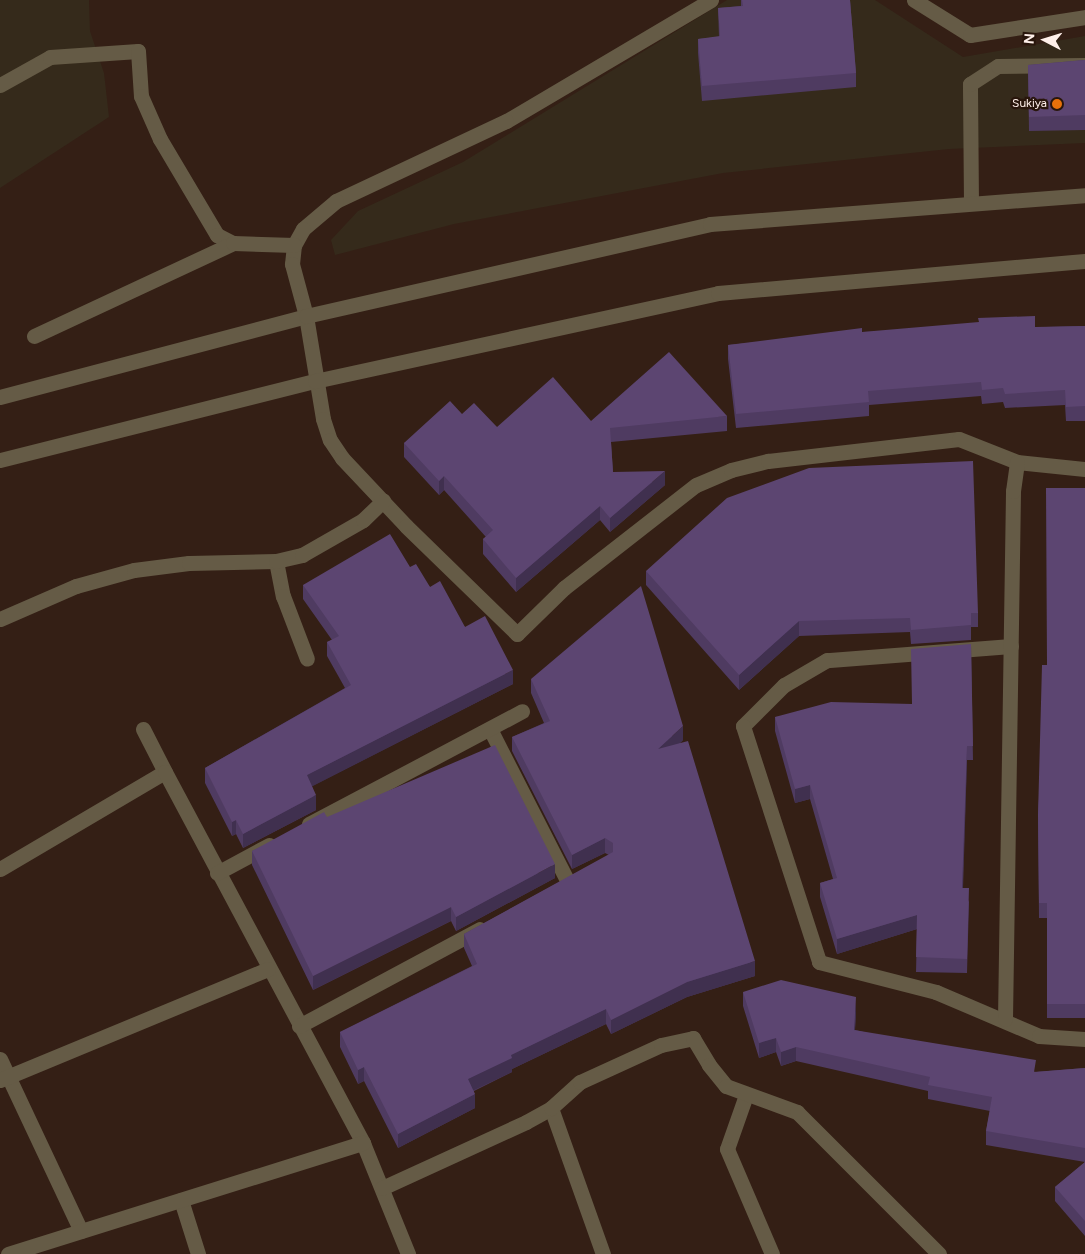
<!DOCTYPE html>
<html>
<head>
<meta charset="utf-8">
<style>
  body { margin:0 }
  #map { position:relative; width:1085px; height:1254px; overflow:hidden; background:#341f15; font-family:Figtree,sans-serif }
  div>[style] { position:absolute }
  .commercial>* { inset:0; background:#352a1b }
  .minor>* { height:15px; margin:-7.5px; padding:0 7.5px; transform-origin:7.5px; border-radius:7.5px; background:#655b46 }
  .wall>* { inset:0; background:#4f3b61 }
  .shaded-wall>* { inset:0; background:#40304f }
  .building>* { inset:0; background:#5c4571 }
  .dots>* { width:14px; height:14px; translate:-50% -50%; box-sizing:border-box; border:2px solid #29160c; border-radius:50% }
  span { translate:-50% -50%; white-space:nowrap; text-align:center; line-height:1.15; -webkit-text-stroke:4.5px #29160c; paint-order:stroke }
  .poi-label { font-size:12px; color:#fff0ea }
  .right { translate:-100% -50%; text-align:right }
  .north { position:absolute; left:1020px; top:15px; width:50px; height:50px; -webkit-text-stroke:4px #29160c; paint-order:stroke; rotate:275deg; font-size:14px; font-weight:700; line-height:20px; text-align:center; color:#fff0ea }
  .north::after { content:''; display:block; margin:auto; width:18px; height:22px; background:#fff0ea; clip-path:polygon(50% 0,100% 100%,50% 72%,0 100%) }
</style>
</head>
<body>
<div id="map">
  <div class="commercial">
    <div style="clip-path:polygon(0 0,89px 0,90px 31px,104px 73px,109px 117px,0 188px)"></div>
    <div style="clip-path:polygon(727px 0,875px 0,963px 57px,1085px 36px,1085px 143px,949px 149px,723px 173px,454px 224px,335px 255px,331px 240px,358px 211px,463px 162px)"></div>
  </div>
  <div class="minor">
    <div style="left:711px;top:0;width:238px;rotate:149.4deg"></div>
    <div style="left:506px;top:121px;width:188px;rotate:154.8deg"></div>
    <div style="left:336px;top:201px;width:43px;rotate:139.7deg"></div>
    <div style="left:303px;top:229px;width:18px;rotate:119deg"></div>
    <div style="left:294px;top:245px;width:19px;rotate:96deg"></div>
    <div style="left:292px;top:264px;width:54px;rotate:74.9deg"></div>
    <div style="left:306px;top:316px;width:104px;rotate:80.6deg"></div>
    <div style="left:323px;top:419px;width:22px;rotate:72deg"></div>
    <div style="left:330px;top:440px;width:22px;rotate:56deg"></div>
    <div style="left:342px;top:458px;width:93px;rotate:46.7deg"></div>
    <div style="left:406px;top:526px;width:155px;rotate:44.2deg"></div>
    <div style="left:517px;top:634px;width:66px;rotate:-44.4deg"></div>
    <div style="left:564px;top:588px;width:167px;rotate:-38deg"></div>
    <div style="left:696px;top:485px;width:38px;rotate:-23deg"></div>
    <div style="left:731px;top:470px;width:38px;rotate:-14deg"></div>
    <div style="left:768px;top:461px;width:192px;rotate:-6.6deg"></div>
    <div style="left:959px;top:439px;width:62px;rotate:21.6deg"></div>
    <div style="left:1017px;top:462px;width:68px;rotate:5.9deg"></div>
    <div style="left:914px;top:0;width:66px;rotate:32deg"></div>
    <div style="left:970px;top:35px;width:116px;rotate:-8.9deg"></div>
    <div style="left:0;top:85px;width:57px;rotate:-29.2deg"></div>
    <div style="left:50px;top:57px;width:88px;rotate:-3.9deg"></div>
    <div style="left:138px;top:51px;width:45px;rotate:86.2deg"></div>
    <div style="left:141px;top:96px;width:47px;rotate:66.2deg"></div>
    <div style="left:160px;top:139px;width:112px;rotate:59.3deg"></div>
    <div style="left:217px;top:235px;width:18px;rotate:27deg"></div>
    <div style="left:971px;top:203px;width:119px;rotate:-90.5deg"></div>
    <div style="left:970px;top:84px;width:33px;rotate:-33deg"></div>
    <div style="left:998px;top:66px;width:87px;rotate:-0.7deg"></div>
    <div style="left:34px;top:336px;width:220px;rotate:-25deg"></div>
    <div style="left:233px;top:243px;width:61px;rotate:1.9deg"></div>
    <div style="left:0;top:397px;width:317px;rotate:-14.8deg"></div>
    <div style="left:306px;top:316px;width:414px;rotate:-12.8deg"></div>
    <div style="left:710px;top:224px;width:376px;rotate:-4.4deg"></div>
    <div style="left:0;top:460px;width:325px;rotate:-14.1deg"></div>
    <div style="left:315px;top:381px;width:412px;rotate:-12.3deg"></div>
    <div style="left:718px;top:293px;width:368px;rotate:-5deg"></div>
    <div style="left:276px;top:561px;width:36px;rotate:79deg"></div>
    <div style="left:283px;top:596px;width:67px;rotate:69.1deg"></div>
    <div style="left:0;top:619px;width:83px;rotate:-23.5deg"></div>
    <div style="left:76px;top:586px;width:60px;rotate:-15.4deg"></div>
    <div style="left:134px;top:570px;width:55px;rotate:-7.3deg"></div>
    <div style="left:189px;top:563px;width:87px;rotate:-1.3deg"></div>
    <div style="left:276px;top:561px;width:27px;rotate:-13deg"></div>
    <div style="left:302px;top:555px;width:70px;rotate:-29.8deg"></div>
    <div style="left:363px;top:520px;width:28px;rotate:-44deg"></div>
    <div style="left:1011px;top:646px;width:185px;rotate:175.6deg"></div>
    <div style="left:827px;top:660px;width:50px;rotate:149.8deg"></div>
    <div style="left:784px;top:685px;width:58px;rotate:135deg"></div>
    <div style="left:743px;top:726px;width:248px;rotate:72.1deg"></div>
    <div style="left:819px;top:962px;width:121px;rotate:14.4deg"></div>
    <div style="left:936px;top:992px;width:112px;rotate:23.1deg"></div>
    <div style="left:1039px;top:1036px;width:46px;rotate:3.7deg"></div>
    <div style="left:143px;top:729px;width:48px;rotate:62.9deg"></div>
    <div style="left:490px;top:729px;width:172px;rotate:63deg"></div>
    <div style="left:309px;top:824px;width:241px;rotate:-27.9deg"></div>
    <div style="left:0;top:869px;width:191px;rotate:-30.5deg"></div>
    <div style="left:165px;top:772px;width:421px;rotate:61.9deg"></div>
    <div style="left:363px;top:1143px;width:120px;rotate:67.9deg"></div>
    <div style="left:217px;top:873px;width:59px;rotate:-28.3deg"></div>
    <div style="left:1005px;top:1019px;width:528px;rotate:-89.13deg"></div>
    <div style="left:1013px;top:491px;width:29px;rotate:-82deg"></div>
    <div style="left:299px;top:1026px;width:205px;rotate:-28.2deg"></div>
    <div style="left:0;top:1059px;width:190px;rotate:64.8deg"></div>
    <div style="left:0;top:1080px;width:290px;rotate:-22.5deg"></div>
    <div style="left:746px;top:1095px;width:57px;rotate:109.4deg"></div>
    <div style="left:727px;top:1149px;width:114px;rotate:66.8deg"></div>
    <div style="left:551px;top:1108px;width:155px;rotate:70.4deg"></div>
    <div style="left:382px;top:1188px;width:158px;rotate:-24.6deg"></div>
    <div style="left:526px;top:1122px;width:29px;rotate:-29deg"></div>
    <div style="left:551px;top:1108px;width:39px;rotate:-42deg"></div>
    <div style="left:580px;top:1082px;width:89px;rotate:-24.6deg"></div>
    <div style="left:661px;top:1045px;width:33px;rotate:-12deg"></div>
    <div style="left:693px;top:1038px;width:31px;rotate:59deg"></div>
    <div style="left:709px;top:1065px;width:27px;rotate:51deg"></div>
    <div style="left:726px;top:1086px;width:76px;rotate:20.1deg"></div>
    <div style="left:797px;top:1112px;width:201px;rotate:45deg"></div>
    <div style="left:181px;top:1200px;width:57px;rotate:72.5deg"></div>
    <div style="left:8px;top:1254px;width:372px;rotate:-17.4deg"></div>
  </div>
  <div class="wall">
    <div style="clip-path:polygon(741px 0,850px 0,856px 73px,856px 87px,702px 101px,698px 53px,698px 39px,719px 37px,718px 8px,741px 6px)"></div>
    <div style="clip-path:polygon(1085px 60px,1085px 130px,1029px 131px,1028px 65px)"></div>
    <div style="clip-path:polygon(1085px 326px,1085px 421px,1066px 421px,1065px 405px,1005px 408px,1003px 402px,982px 404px,981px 396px,869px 405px,869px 416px,736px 428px,728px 359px,728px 345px,862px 332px)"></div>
    <div style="clip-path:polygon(462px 414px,497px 427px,591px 421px,727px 416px,727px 431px,611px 442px,613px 472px,665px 485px,610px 532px,600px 520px,516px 592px,483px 554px,483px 539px,486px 537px,444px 490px,439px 495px,404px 457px,404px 443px)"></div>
    <div style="clip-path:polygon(1085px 488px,1085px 1018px,1047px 1018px,1047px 918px,1039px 918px,1038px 815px,1047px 665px)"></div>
    <div style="clip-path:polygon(410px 567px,430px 587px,465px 627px,513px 684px,312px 786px,316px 810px,243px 848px,236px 834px,232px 836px,205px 783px,205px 768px,345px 688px,327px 656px,327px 642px,332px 640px,303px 599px,303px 585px)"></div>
    <div style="clip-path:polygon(646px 571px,978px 613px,978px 627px,971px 627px,971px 640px,911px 644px,910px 632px,799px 636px,739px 690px,646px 585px)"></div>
    <div style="clip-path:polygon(971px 644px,973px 760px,967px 760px,963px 888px,969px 902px,967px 973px,916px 972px,917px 929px,837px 954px,820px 897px,820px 883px,833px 879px,810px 799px,795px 803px,775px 731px,775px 717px,912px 704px)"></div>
    <div style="clip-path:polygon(531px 679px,683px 740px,680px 743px,755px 976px,687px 997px,611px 1034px,606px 1024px,512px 1069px,512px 1072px,474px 1091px,475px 1108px,398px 1148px,364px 1081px,358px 1084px,340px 1047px,340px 1032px,472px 966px,464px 948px,464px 934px,609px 855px,605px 853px,572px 869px,512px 751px,512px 737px,544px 723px,531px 693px)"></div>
    <div style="clip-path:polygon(327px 817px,555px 878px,456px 931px,451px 921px,313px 990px,252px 865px,252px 851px)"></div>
    <div style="clip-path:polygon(743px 992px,856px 1012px,855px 1030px,1036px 1072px,1085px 1068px,1085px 1236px,1055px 1201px,1055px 1187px,1085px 1162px,986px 1145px,986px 1131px,990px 1111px,928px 1099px,928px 1091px,796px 1061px,781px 1066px,776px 1052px,759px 1058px,743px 1006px)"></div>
  </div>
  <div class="shaded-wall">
    <div style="clip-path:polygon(665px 471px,665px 485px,610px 532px,610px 518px)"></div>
    <div style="clip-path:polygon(444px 476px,444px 490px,439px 495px,439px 481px)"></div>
    <div style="clip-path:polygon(600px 506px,600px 520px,516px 592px,516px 578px)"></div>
    <div style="clip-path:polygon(799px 621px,799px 636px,739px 690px,739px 675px)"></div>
    <div style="clip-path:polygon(513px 670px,513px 684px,307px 789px,307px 775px)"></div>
    <div style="clip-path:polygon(683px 726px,683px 740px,658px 763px,658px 749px)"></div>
    <div style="clip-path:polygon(967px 746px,967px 760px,962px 902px,962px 888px)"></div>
    <div style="clip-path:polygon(810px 785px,810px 799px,795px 803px,795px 789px)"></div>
    <div style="clip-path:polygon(316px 795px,316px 810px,243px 848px,243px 834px)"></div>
    <div style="clip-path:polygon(236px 820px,236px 834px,232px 836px,232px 822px)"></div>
    <div style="clip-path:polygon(605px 838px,605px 853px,572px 869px,572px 855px)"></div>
    <div style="clip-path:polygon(555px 864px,555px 878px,456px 931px,456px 917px)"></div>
    <div style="clip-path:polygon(451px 907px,451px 921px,313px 990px,313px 976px)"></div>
    <div style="clip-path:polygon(917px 915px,917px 929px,837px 954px,837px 939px)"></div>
    <div style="clip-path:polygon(755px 961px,755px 976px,687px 997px,611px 1034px,611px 1020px,687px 982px)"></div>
    <div style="clip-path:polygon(856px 997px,856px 1012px,854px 1044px,854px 1030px)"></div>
    <div style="clip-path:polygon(606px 1009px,606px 1024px,512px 1069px,512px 1072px,468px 1093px,468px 1079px,511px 1055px)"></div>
    <div style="clip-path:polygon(776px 1038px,776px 1052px,759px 1058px,759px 1043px)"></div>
    <div style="clip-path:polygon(796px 1047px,796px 1061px,781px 1066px,781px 1052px)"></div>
    <div style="clip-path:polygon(364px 1067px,364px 1081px,358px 1084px,358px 1070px)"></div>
    <div style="clip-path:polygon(475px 1094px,475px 1108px,398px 1148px,398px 1134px)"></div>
  </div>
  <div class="building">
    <div style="clip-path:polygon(742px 0,850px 0,856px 73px,702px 86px,698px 39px,720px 36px,718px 8px,743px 6px)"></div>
    <div style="clip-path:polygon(1085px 60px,1085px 115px,1029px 117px,1028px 65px)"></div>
    <div style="clip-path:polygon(1035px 316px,1035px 327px,1085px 326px,1085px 406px,1066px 407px,1065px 390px,1005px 394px,1003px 388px,982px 390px,981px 382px,868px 391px,869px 402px,736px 414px,728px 345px,862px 328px,862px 332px,979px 322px,978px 318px)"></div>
    <div style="clip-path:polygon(669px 352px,727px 416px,610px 428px,613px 472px,665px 471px,610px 518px,600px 506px,516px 578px,483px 539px,493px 530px,444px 476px,439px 481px,404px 443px,450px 401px,462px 414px,474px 403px,497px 427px,553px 377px,591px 421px)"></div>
    <div style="clip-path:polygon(973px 461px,978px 613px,971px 613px,971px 625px,911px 630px,910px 618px,799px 621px,739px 675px,646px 571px,727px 498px,809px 468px)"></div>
    <div style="clip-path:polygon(1046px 488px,1085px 488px,1085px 1004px,1047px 1004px,1047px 903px,1039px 903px,1038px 815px,1042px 665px,1047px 665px)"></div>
    <div style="clip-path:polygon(390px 534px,410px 567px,416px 564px,430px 587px,440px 581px,465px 627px,485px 616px,513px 670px,307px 775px,316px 795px,243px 834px,236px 820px,232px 822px,205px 768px,351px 685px,327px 642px,339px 636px,303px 585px)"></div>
    <div style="clip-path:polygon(641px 586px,683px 726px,658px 749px,688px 741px,755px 961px,687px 982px,611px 1020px,606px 1009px,511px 1055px,512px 1058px,468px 1079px,475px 1094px,398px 1134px,364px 1067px,358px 1070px,340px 1032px,477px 964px,464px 934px,613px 852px,613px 843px,605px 838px,572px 855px,512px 737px,550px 721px,531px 679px)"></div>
    <div style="clip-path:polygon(971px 644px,973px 746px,967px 746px,962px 888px,969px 888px,967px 959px,916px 957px,917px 915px,837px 939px,820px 883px,837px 878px,810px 785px,795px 789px,775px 717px,831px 702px,912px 704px,911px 649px)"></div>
    <div style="clip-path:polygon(495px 745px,555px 864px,456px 917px,451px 907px,313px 976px,252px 851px,324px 812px,327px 817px)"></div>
    <div style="clip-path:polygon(781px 980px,856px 997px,854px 1030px,1036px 1060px,1034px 1072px,1085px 1068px,1085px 1148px,986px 1131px,992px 1097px,928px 1085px,930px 1077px,796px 1047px,781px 1052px,776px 1038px,759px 1043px,743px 992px)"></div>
    <div style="clip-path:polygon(1085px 1162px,1085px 1221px,1055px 1187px)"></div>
  </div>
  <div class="dots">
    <div style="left:1057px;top:104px;background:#e8710a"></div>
  </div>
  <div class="poi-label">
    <span class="right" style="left:1047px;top:104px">Sukiya</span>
  </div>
  <div class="north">N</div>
</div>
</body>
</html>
